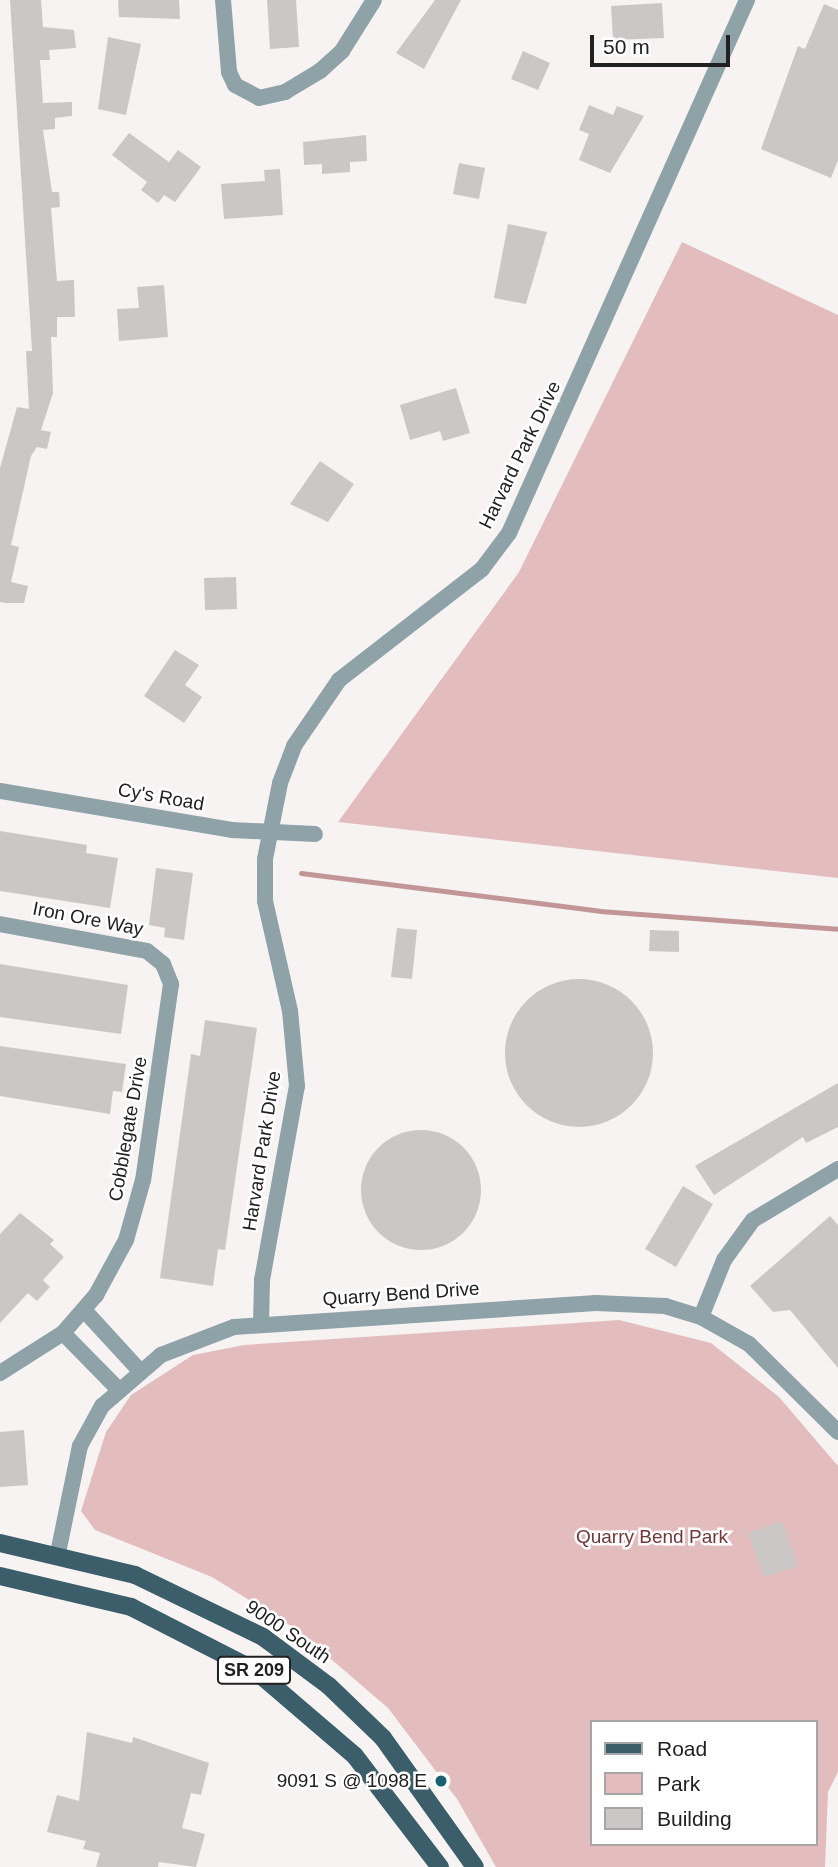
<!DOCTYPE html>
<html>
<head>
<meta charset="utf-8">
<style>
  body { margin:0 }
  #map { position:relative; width:838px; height:1867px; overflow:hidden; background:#f7f3f3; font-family:Arial,sans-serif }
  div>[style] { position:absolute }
  .green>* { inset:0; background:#e3bdbd }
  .stream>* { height:5px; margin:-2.5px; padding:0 2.5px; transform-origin:2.5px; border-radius:2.5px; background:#c29696 }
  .building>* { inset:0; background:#cbc7c7 }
  .round { border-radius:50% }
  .street>* { height:16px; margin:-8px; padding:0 8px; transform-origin:8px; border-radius:8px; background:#8fa2a8 }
  .primary>* { height:18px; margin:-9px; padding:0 9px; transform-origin:9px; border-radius:9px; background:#3b5e6a }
  .dots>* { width:19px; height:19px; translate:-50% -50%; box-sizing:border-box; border:4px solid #fff; border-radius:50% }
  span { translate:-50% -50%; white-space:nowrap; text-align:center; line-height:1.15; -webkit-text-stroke:5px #fff; paint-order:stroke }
  .shield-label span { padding:2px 5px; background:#fff; border:2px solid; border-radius:5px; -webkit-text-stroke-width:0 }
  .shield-label { font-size:18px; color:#222121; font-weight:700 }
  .street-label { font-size:19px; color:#222121 }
  .park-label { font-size:19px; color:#713739 }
  .poi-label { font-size:19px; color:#222121 }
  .right { translate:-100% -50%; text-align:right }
  .legend { position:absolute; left:590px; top:1720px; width:228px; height:126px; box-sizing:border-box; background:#fff; border:2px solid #a7a6a6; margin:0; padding:9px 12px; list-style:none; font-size:21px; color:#222121 }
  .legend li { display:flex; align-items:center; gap:14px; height:35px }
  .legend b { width:35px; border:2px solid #a7a6a6 }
  .scale { position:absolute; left:590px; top:35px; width:140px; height:32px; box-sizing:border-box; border:4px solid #222121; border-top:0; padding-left:9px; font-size:21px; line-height:24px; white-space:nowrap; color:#222121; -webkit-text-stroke:5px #fff; paint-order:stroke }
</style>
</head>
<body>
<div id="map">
  <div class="green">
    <div style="clip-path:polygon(682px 242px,838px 315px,838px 878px,338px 822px,519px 572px)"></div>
    <div style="clip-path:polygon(evenodd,619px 1320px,711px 1343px,779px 1397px,838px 1466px,838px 1772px,828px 1792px,825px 1867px,496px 1867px,457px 1799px,388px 1708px,296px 1629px,212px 1577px,95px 1530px,81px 1511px,106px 1432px,131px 1395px,193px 1355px,244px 1345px,619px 1320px,591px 1722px,815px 1722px,815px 1844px,591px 1844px,591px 1722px)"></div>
  </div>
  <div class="stream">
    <div style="left:301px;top:873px;width:301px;rotate:7.2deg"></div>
    <div style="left:600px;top:911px;width:239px;rotate:4.3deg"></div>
  </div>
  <div class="building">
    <div style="clip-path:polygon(10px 0,41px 0,43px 27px,74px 30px,76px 48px,49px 50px,50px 60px,40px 60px,43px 103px,72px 102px,72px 116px,55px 118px,55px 129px,43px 130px,52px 192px,59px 192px,60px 207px,51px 208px,57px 281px,74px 280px,75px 317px,57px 317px,57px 337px,51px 337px,53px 393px,41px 430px,51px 432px,47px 449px,37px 447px,31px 456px,11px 545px,19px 547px,11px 582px,28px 586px,24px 603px,6px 603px,0 602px,0 468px,17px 407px,29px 409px,26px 351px,32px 351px)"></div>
    <div style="clip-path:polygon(118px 0,179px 0,180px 19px,119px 17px)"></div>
    <div style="clip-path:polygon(267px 0,296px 0,299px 47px,270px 49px)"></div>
    <div style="clip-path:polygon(435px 0,461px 0,424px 69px,396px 53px)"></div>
    <div style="clip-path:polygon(662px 3px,664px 38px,613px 40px,611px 6px)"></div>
    <div style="clip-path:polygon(824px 4px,838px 10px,838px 160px,831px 178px,761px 149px,798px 46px,805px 49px)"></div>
    <div style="clip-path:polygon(108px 37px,141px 44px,126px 115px,98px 109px)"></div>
    <div style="clip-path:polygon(523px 51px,550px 63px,538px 90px,511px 79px)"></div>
    <div style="clip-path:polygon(589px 105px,613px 115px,617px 106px,644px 116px,610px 173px,579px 160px,589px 134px,579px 130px)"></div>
    <div style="clip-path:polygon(129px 133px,169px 162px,178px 150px,201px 167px,175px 202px,164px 195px,158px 203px,141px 190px,147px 182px,112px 155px)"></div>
    <div style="clip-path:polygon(366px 135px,367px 161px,350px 162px,350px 172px,322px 174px,322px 164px,304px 165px,303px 142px)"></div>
    <div style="clip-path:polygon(459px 163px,485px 168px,479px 199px,453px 194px)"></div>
    <div style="clip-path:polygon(280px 169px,283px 215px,224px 219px,221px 184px,265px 181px,264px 170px)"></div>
    <div style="clip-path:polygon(508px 224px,547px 232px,526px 304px,494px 298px)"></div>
    <div style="clip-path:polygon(164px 285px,168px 337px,119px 341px,117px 309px,139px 308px,137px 287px)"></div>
    <div style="clip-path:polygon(456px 388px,470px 433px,443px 441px,440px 431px,410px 440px,400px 405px)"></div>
    <div style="clip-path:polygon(320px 461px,354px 484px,328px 522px,290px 504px)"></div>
    <div style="clip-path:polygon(236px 577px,237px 609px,205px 610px,204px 578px)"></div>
    <div style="clip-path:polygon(175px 650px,199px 665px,185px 685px,202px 697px,184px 723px,144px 696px)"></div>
    <div style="clip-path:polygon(0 831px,87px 845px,86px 853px,118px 858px,110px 908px,0 891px)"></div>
    <div style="clip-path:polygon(156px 868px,193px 873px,184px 940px,164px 937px,165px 928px,149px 925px)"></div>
    <div style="clip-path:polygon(397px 928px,417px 930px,412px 979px,391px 977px)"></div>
    <div style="clip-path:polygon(650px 930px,679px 931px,679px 952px,649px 951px)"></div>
    <div style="clip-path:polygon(0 964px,128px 985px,121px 1034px,0 1017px)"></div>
    <div class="round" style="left:505px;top:979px;width:148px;height:148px"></div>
    <div style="clip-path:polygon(205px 1020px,257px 1028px,225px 1250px,218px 1249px,213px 1286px,160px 1278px,191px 1054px,200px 1056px)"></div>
    <div style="clip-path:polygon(0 1046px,126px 1064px,122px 1092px,113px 1091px,110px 1114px,0 1096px)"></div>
    <div style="clip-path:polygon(838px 1083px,838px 1127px,806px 1143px,803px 1137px,714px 1195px,695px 1166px)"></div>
    <div class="round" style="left:361px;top:1130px;width:120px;height:120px"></div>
    <div style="clip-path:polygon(683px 1186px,713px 1204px,676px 1267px,645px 1249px)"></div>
    <div style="clip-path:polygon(20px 1213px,54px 1240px,50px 1244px,64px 1257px,43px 1280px,50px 1287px,37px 1301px,28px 1293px,0 1323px,0 1234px)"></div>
    <div style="clip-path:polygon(830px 1216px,838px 1225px,838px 1368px,790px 1310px,773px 1312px,750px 1286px)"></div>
    <div style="clip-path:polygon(24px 1430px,28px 1485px,0 1487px,0 1432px)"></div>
    <div style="clip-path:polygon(782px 1521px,798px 1566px,764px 1577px,748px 1533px)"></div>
    <div style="clip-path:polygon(87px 1732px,132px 1743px,133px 1737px,209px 1763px,201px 1795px,191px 1793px,182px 1828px,205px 1834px,196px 1867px,159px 1862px,158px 1867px,96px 1867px,100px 1853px,83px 1849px,86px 1841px,47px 1832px,57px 1795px,79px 1801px)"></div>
  </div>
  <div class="street">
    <div style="left:223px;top:0;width:72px;rotate:85.2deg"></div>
    <div style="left:229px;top:72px;width:14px;rotate:65deg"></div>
    <div style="left:235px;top:85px;width:27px;rotate:28deg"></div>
    <div style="left:259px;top:98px;width:27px;rotate:-13deg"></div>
    <div style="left:285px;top:92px;width:41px;rotate:-31deg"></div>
    <div style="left:320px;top:71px;width:30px;rotate:-42deg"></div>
    <div style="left:342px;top:51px;width:60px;rotate:-57.9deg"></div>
    <div style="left:0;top:791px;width:235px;rotate:9.5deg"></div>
    <div style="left:232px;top:830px;width:83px;rotate:2.8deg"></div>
    <div style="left:0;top:924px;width:149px;rotate:10.4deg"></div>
    <div style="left:147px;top:951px;width:21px;rotate:39deg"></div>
    <div style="left:163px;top:964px;width:22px;rotate:68deg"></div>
    <div style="left:171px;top:984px;width:198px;rotate:98.1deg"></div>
    <div style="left:143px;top:1180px;width:62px;rotate:105.8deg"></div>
    <div style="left:126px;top:1240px;width:63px;rotate:118.6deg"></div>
    <div style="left:96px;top:1295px;width:50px;rotate:131deg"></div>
    <div style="left:63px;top:1333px;width:75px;rotate:147.6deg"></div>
    <div style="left:84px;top:1310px;width:81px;rotate:47.5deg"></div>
    <div style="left:701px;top:1317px;width:61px;rotate:-68deg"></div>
    <div style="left:724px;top:1260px;width:49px;rotate:-54.1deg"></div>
    <div style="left:753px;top:1220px;width:99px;rotate:-31deg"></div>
    <div style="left:261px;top:1325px;width:45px;rotate:-88.7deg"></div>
    <div style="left:262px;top:1280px;width:197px;rotate:-79.8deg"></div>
    <div style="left:297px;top:1086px;width:75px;rotate:-95.3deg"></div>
    <div style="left:290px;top:1011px;width:113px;rotate:-102.8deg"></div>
    <div style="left:265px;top:901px;width:42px;rotate:-90deg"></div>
    <div style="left:265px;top:859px;width:77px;rotate:-78.8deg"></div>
    <div style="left:280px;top:783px;width:40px;rotate:-69deg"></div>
    <div style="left:294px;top:746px;width:80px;rotate:-55.7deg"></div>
    <div style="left:339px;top:680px;width:181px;rotate:-37.8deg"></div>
    <div style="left:482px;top:569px;width:45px;rotate:-53.1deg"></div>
    <div style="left:509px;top:533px;width:584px;rotate:-65.94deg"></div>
    <div style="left:63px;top:1333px;width:78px;rotate:45.5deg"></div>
    <div style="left:58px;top:1553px;width:109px;rotate:-78.4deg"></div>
    <div style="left:80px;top:1446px;width:46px;rotate:-61.2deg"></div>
    <div style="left:102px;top:1406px;width:78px;rotate:-40.8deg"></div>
    <div style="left:161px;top:1355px;width:78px;rotate:-21deg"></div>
    <div style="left:234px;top:1327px;width:363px;rotate:-3.8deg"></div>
    <div style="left:596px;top:1303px;width:69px;rotate:2.5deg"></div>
    <div style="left:665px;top:1306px;width:38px;rotate:17deg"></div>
    <div style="left:701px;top:1317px;width:55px;rotate:29.4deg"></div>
    <div style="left:749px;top:1344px;width:125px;rotate:44.7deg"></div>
  </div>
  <div class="primary">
    <div style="left:0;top:1543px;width:139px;rotate:13.3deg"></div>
    <div style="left:135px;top:1575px;width:142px;rotate:25.8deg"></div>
    <div style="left:263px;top:1637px;width:82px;rotate:36.6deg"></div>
    <div style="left:329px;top:1686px;width:75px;rotate:43.9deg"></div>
    <div style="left:383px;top:1738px;width:158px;rotate:54.5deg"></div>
    <div style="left:0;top:1576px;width:135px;rotate:13.3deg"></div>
    <div style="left:131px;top:1607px;width:140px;rotate:27.1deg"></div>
    <div style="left:256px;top:1671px;width:130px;rotate:40.6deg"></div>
    <div style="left:355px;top:1756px;width:140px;rotate:52.6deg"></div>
  </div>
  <div class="dots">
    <div style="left:441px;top:1781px;background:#1b5f72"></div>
  </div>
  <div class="shield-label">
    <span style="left:254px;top:1670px">SR 209</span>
  </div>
  <div class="street-label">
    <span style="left:520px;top:455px;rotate:-64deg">Harvard Park Drive</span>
    <span style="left:161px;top:797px;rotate:10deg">Cy's Road</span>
    <span style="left:88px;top:919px;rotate:11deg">Iron Ore Way</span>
    <span style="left:128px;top:1129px;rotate:-80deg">Cobblegate Drive</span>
    <span style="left:262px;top:1151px;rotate:-81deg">Harvard Park Drive</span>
    <span style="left:401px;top:1294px;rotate:-4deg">Quarry Bend Drive</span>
    <span style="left:288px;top:1632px;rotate:34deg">9000 South</span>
  </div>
  <div class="park-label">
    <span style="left:652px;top:1537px">Quarry Bend Park</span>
  </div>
  <div class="poi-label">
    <span class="right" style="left:427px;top:1781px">9091 S @ 1098 E</span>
  </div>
  <ul class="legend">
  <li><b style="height:9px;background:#3b5e6a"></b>Road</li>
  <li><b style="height:19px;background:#e3bdbd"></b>Park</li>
  <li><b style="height:19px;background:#cbc7c7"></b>Building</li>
  </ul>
  <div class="scale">50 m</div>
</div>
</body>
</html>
